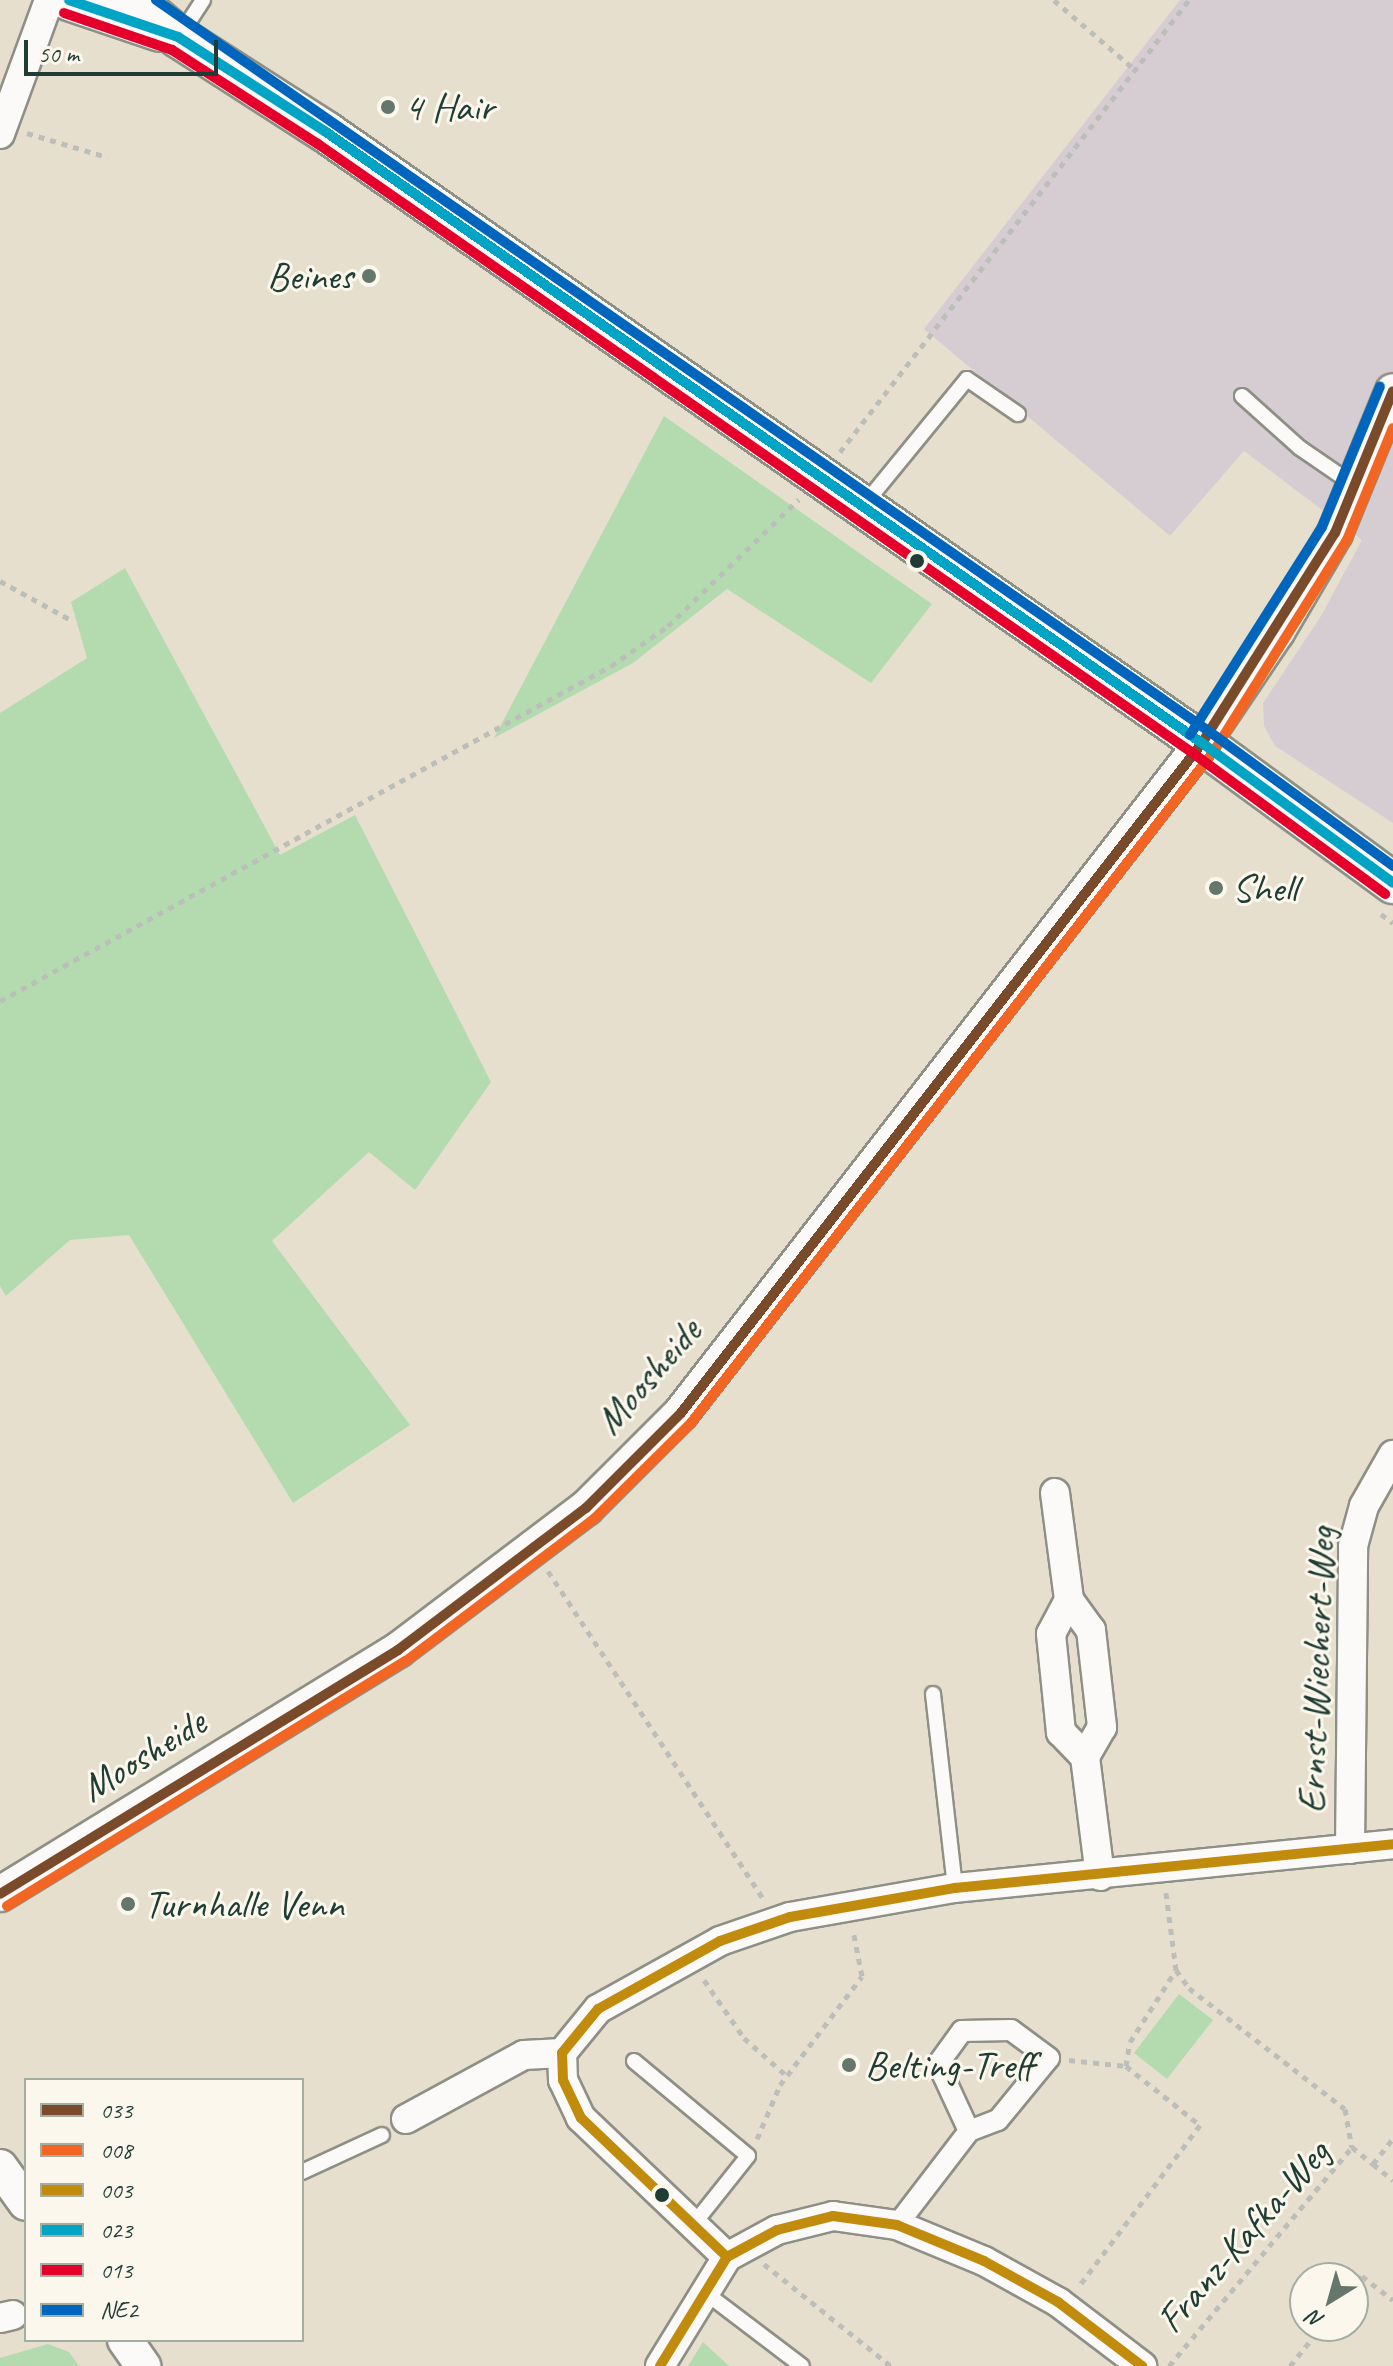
<!DOCTYPE html>
<html>
<head>
<meta charset="utf-8">
<style>
  body { margin:0 }
  #map { position:relative; width:1393px; height:2366px; overflow:hidden; background:#e6dfce; font-family:Caveat,sans-serif }
  div>[style] { position:absolute }
  .industrial>* { inset:0; background:#d6cdd3 }
  .green>* { inset:0; background:#b4dbaf }
  .path>* { height:5px; margin-top:-2.5px; transform-origin:0; background:repeating-linear-gradient(90deg,#bcbeba 0 6px,transparent 0 12px) }
  .roads { filter:drop-shadow(2px 0 #8e8f85) drop-shadow(-2px 0 #8e8f85) drop-shadow(0 2px #8e8f85) drop-shadow(0 -2px #8e8f85) }
  .service>* { height:14px; margin:-7px; padding:0 7px; transform-origin:7px; border-radius:7px; background:#fbfaf8 }
  .pedestrian>* { height:20px; margin:-10px; padding:0 10px; transform-origin:10px; border-radius:10px; background:#fbfaf8 }
  .minor>* { height:28px; margin:-14px; padding:0 14px; transform-origin:14px; border-radius:14px; background:#fbfaf8 }
  .tertiary>* { height:34px; margin:-17px; padding:0 17px; transform-origin:17px; border-radius:17px; background:#fbfaf8 }
  .secondary>* { height:40px; margin:-20px; padding:0 20px; transform-origin:20px; border-radius:20px; background:#fbfaf8 }
  .bus-1>* { height:10px; margin:-5px; padding:0 5px; transform-origin:5px; border-radius:5px; background:#7a4b2a }
  .bus-2>* { height:10px; margin:-5px; padding:0 5px; transform-origin:5px; border-radius:5px; background:#f26522 }
  .bus-3>* { height:10px; margin:-5px; padding:0 5px; transform-origin:5px; border-radius:5px; background:#c18c0d }
  .bus-4>* { height:10px; margin:-5px; padding:0 5px; transform-origin:5px; border-radius:5px; background:#02a4c6 }
  .bus-5>* { height:10px; margin:-5px; padding:0 5px; transform-origin:5px; border-radius:5px; background:#e4002b }
  .bus-6>* { height:10px; margin:-5px; padding:0 5px; transform-origin:5px; border-radius:5px; background:#0065bd }
  .dots>* { width:22px; height:22px; translate:-50% -50%; box-sizing:border-box; border:4px solid #fbf7ec; border-radius:50% }
  span { translate:-50% -50%; white-space:nowrap; text-align:center; line-height:1.15; -webkit-text-stroke:6px #fbf7ec; paint-order:stroke }
  .poi-label { font-size:40px; color:#1f3d34 }
  .left { translate:0 -50%; text-align:left }
  .right { translate:-100% -50%; text-align:right }
  .street-label { font-size:40px; color:#1f3d34 }
  .legend { position:absolute; left:24px; top:2078px; width:280px; height:264px; box-sizing:border-box; background:#fbf7ec; border:2px solid #a3ada2; margin:0; padding:10px 14px; list-style:none; font-size:24px; color:#1f3d34 }
  .legend li { display:flex; align-items:center; gap:16px; height:40px }
  .legend b { width:40px; border:2px solid #a3ada2 }
  .north { position:absolute; left:1289px; top:2262px; width:80px; height:80px; box-sizing:border-box; background:#fbf7ec; border:2px solid #a3ada2; border-radius:50%; rotate:217deg; font-size:22px; font-weight:700; line-height:32px; text-align:center; color:#1f3d34 }
  .north::after { content:''; display:block; margin:auto; width:28px; height:36px; background:#65766a; clip-path:polygon(50% 0,100% 100%,50% 72%,0 100%) }
  .scale { position:absolute; left:24px; top:40px; width:194px; height:36px; box-sizing:border-box; border:4px solid #1f3d34; border-top:0; padding-left:10px; font-size:24px; line-height:28px; white-space:nowrap; color:#1f3d34; -webkit-text-stroke:6px #fbf7ec; paint-order:stroke }
</style>
</head>
<body>
<div id="map">
  <div class="industrial">
    <div style="clip-path:polygon(1180px 0,1393px 0,1393px 823px,1275px 746px,1264px 726px,1263px 703px,1321px 616px,1362px 540px,1244px 451px,1170px 536px,924px 329px)"></div>
  </div>
  <div class="green">
    <div style="clip-path:polygon(664px 416px,932px 604px,871px 683px,727px 589px,633px 663px,494px 738px)"></div>
    <div style="clip-path:polygon(125px 568px,280px 855px,355px 815px,491px 1082px,415px 1190px,369px 1152px,272px 1241px,410px 1425px,293px 1503px,129px 1235px,70px 1240px,6px 1296px,0 1286px,0 713px,87px 658px,71px 602px)"></div>
    <div style="clip-path:polygon(1179px 1994px,1213px 2020px,1167px 2079px,1134px 2053px)"></div>
    <div style="clip-path:polygon(703px 2342px,729px 2366px,688px 2366px)"></div>
    <div style="clip-path:polygon(48px 2344px,69px 2352px,79px 2366px,0 2366px,0 2358px)"></div>
  </div>
  <div class="path">
    <div style="left:1054px;top:0;width:107px;rotate:40.8deg"></div>
    <div style="left:27px;top:133px;width:84px;rotate:16.7deg"></div>
    <div style="left:840px;top:452px;width:571px;rotate:-52.33deg"></div>
    <div style="left:0;top:581px;width:81px;rotate:28.8deg"></div>
    <div style="left:1381px;top:914px;width:15px;rotate:37deg"></div>
    <div style="left:0;top:1001px;width:697px;rotate:-28.74deg"></div>
    <div style="left:611px;top:666px;width:70px;rotate:-35.1deg"></div>
    <div style="left:668px;top:626px;width:182px;rotate:-44.1deg"></div>
    <div style="left:548px;top:1571px;width:394px;rotate:56.7deg"></div>
    <div style="left:1176px;top:1970px;width:22px;rotate:54deg"></div>
    <div style="left:1189px;top:1988px;width:197px;rotate:37.8deg"></div>
    <div style="left:1345px;top:2109px;width:39px;rotate:80deg"></div>
    <div style="left:704px;top:1980px;width:70px;rotate:55.4deg"></div>
    <div style="left:744px;top:2038px;width:56px;rotate:41.4deg"></div>
    <div style="left:1069px;top:2060px;width:57px;rotate:6deg"></div>
    <div style="left:1126px;top:2066px;width:95px;rotate:38.6deg"></div>
    <div style="left:1200px;top:2125px;width:201px;rotate:126.9deg"></div>
    <div style="left:1126px;top:2066px;width:24px;rotate:-81deg"></div>
    <div style="left:1130px;top:2042px;width:85px;rotate:-57.4deg"></div>
    <div style="left:1176px;top:1970px;width:78px;rotate:-97.4deg"></div>
    <div style="left:757px;top:2139px;width:59px;rotate:-66.9deg"></div>
    <div style="left:780px;top:2085px;width:136px;rotate:-53deg"></div>
    <div style="left:862px;top:1976px;width:47px;rotate:-101.1deg"></div>
    <div style="left:1373px;top:2164px;width:26px;rotate:39deg"></div>
    <div style="left:764px;top:2264px;width:163px;rotate:38.8deg"></div>
    <div style="left:1353px;top:2287px;width:14px;rotate:-51deg"></div>
    <div style="left:1362px;top:2276px;width:39px;rotate:38deg"></div>
    <div style="left:1169px;top:2366px;width:285px;rotate:-50.1deg"></div>
    <div style="left:1352px;top:2147px;width:27px;rotate:39deg"></div>
    <div style="left:1373px;top:2164px;width:33px;rotate:-52deg"></div>
    <div style="left:1290px;top:2366px;width:51px;rotate:-51.3deg"></div>
  </div>
  <div class="roads">
    <div class="service">
      <div style="left:179px;top:37px;width:44px;rotate:-57deg"></div>
      <div style="left:1242px;top:396px;width:78px;rotate:41.9deg"></div>
      <div style="left:1300px;top:448px;width:65px;rotate:34.4deg"></div>
      <div style="left:863px;top:506px;width:164px;rotate:-50.7deg"></div>
      <div style="left:967px;top:379px;width:62px;rotate:34.5deg"></div>
      <div style="left:933px;top:1694px;width:195px;rotate:83.5deg"></div>
      <div style="left:634px;top:2061px;width:148px;rotate:39.8deg"></div>
      <div style="left:748px;top:2156px;width:88px;rotate:128.6deg"></div>
      <div style="left:302px;top:2172px;width:88px;rotate:-24.8deg"></div>
      <div style="left:707px;top:2294px;width:119px;rotate:37.2deg"></div>
    </div>
    <div class="pedestrian">
      <div style="left:897px;top:2225px;width:118px;rotate:-52.5deg"></div>
      <div style="left:969px;top:2131px;width:31px;rotate:-21deg"></div>
      <div style="left:998px;top:2120px;width:80px;rotate:-50.6deg"></div>
      <div style="left:1049px;top:2058px;width:47px;rotate:-143.6deg"></div>
      <div style="left:1011px;top:2030px;width:49px;rotate:178.8deg"></div>
      <div style="left:962px;top:2031px;width:41px;rotate:126deg"></div>
      <div style="left:938px;top:2064px;width:74px;rotate:65.2deg"></div>
    </div>
    <div class="minor">
      <div style="left:0;top:134px;width:143px;rotate:-69.9deg"></div>
      <div style="left:1055px;top:1493px;width:108px;rotate:82.5deg"></div>
      <div style="left:1069px;top:1600px;width:37px;rotate:54deg"></div>
      <div style="left:1091px;top:1630px;width:98px;rotate:83.5deg"></div>
      <div style="left:1102px;top:1727px;width:34px;rotate:120deg"></div>
      <div style="left:1069px;top:1600px;width:38px;rotate:118deg"></div>
      <div style="left:1051px;top:1634px;width:99px;rotate:84.2deg"></div>
      <div style="left:1061px;top:1732px;width:35px;rotate:46deg"></div>
      <div style="left:1085px;top:1757px;width:120px;rotate:82.8deg"></div>
      <div style="left:1350px;top:1849px;width:303px;rotate:-89.4deg"></div>
      <div style="left:1353px;top:1546px;width:41px;rotate:-74.6deg"></div>
      <div style="left:1364px;top:1506px;width:59px;rotate:-60.4deg"></div>
      <div style="left:406px;top:2119px;width:134px;rotate:-28.5deg"></div>
      <div style="left:524px;top:2055px;width:38px;rotate:-3deg"></div>
      <div style="left:727px;top:2257px;width:202px;rotate:-136.4deg"></div>
      <div style="left:581px;top:2118px;width:42px;rotate:-115.3deg"></div>
      <div style="left:563px;top:2080px;width:27px;rotate:-92deg"></div>
      <div style="left:562px;top:2053px;width:57px;rotate:-50.7deg"></div>
      <div style="left:598px;top:2009px;width:140px;rotate:-29.1deg"></div>
      <div style="left:720px;top:1941px;width:74px;rotate:-18.9deg"></div>
      <div style="left:790px;top:1917px;width:168px;rotate:-10deg"></div>
      <div style="left:955px;top:1888px;width:440px;rotate:-5.7deg"></div>
      <div style="left:0;top:2318px;width:13px;rotate:-13deg"></div>
      <div style="left:660px;top:2366px;width:128px;rotate:-58.4deg"></div>
      <div style="left:727px;top:2257px;width:57px;rotate:-28.4deg"></div>
      <div style="left:777px;top:2230px;width:58px;rotate:-14deg"></div>
      <div style="left:833px;top:2216px;width:65px;rotate:8deg"></div>
      <div style="left:897px;top:2225px;width:94px;rotate:22.5deg"></div>
      <div style="left:984px;top:2261px;width:85px;rotate:29deg"></div>
      <div style="left:1058px;top:2302px;width:106px;rotate:37.3deg"></div>
    </div>
    <div class="tertiary">
      <div style="left:0;top:1894px;width:467px;rotate:-31.5deg"></div>
      <div style="left:398px;top:1650px;width:236px;rotate:-37.1deg"></div>
      <div style="left:586px;top:1508px;width:134px;rotate:-45deg"></div>
      <div style="left:681px;top:1413px;width:849px;rotate:-52.13deg"></div>
      <div style="left:1202px;top:743px;width:134px;rotate:-56deg"></div>
      <div style="left:1277px;top:632px;width:115px;rotate:-59.6deg"></div>
      <div style="left:1335px;top:533px;width:153px;rotate:-67.8deg"></div>
      <div style="left:0;top:2167px;width:44px;rotate:54.2deg"></div>
      <div style="left:125px;top:2340px;width:32px;rotate:55deg"></div>
    </div>
    <div class="secondary">
      <div style="left:69px;top:0;width:96px;rotate:18.8deg"></div>
      <div style="left:134px;top:0;width:57px;rotate:40.1deg"></div>
      <div style="left:178px;top:37px;width:176px;rotate:32.7deg"></div>
      <div style="left:326px;top:132px;width:1068px;rotate:34.9deg"></div>
      <div style="left:1202px;top:743px;width:237px;rotate:36.2deg"></div>
    </div>
  </div>
  <div class="bus-1">
    <div style="left:0;top:1894px;width:467px;rotate:-31.5deg"></div>
    <div style="left:398px;top:1650px;width:236px;rotate:-37.1deg"></div>
    <div style="left:586px;top:1508px;width:134px;rotate:-45deg"></div>
    <div style="left:681px;top:1413px;width:849px;rotate:-52.13deg"></div>
    <div style="left:1202px;top:743px;width:249px;rotate:-57.7deg"></div>
    <div style="left:1335px;top:533px;width:153px;rotate:-67.8deg"></div>
  </div>
  <div class="bus-2">
    <div style="left:7px;top:1906px;width:468px;rotate:-31.6deg"></div>
    <div style="left:406px;top:1661px;width:236px;rotate:-37.1deg"></div>
    <div style="left:594px;top:1519px;width:136px;rotate:-44.7deg"></div>
    <div style="left:691px;top:1423px;width:852px;rotate:-52.11deg"></div>
    <div style="left:1214px;top:751px;width:249px;rotate:-57.8deg"></div>
    <div style="left:1347px;top:540px;width:121px;rotate:-67.7deg"></div>
  </div>
  <div class="bus-3">
    <div style="left:727px;top:2257px;width:202px;rotate:-136.4deg"></div>
    <div style="left:581px;top:2118px;width:42px;rotate:-115.3deg"></div>
    <div style="left:563px;top:2080px;width:27px;rotate:-92deg"></div>
    <div style="left:562px;top:2053px;width:57px;rotate:-50.7deg"></div>
    <div style="left:598px;top:2009px;width:140px;rotate:-29.1deg"></div>
    <div style="left:720px;top:1941px;width:74px;rotate:-18.9deg"></div>
    <div style="left:790px;top:1917px;width:168px;rotate:-10deg"></div>
    <div style="left:955px;top:1888px;width:440px;rotate:-5.7deg"></div>
    <div style="left:660px;top:2366px;width:128px;rotate:-58.4deg"></div>
    <div style="left:727px;top:2257px;width:57px;rotate:-28.4deg"></div>
    <div style="left:777px;top:2230px;width:58px;rotate:-14deg"></div>
    <div style="left:833px;top:2216px;width:65px;rotate:8deg"></div>
    <div style="left:897px;top:2225px;width:94px;rotate:22.5deg"></div>
    <div style="left:984px;top:2261px;width:85px;rotate:29deg"></div>
    <div style="left:1058px;top:2302px;width:106px;rotate:37.3deg"></div>
  </div>
  <div class="bus-4">
    <div style="left:69px;top:0;width:115px;rotate:18.7deg"></div>
    <div style="left:178px;top:37px;width:176px;rotate:32.7deg"></div>
    <div style="left:326px;top:132px;width:1068px;rotate:34.9deg"></div>
    <div style="left:1202px;top:743px;width:237px;rotate:36.2deg"></div>
  </div>
  <div class="bus-5">
    <div style="left:64px;top:13px;width:114px;rotate:18.9deg"></div>
    <div style="left:172px;top:50px;width:174px;rotate:32.8deg"></div>
    <div style="left:318px;top:144px;width:1067px;rotate:34.85deg"></div>
    <div style="left:1194px;top:754px;width:237px;rotate:36.2deg"></div>
  </div>
  <div class="bus-6">
    <div style="left:156px;top:0;width:1283px;rotate:34.78deg"></div>
    <div style="left:1210px;top:732px;width:227px;rotate:36.2deg"></div>
    <div style="left:1190px;top:735px;width:246px;rotate:-57.6deg"></div>
    <div style="left:1322px;top:527px;width:152px;rotate:-67.6deg"></div>
  </div>
  <div class="dots">
    <div style="left:388px;top:107px;background:#65766a"></div>
    <div style="left:369px;top:276px;background:#65766a"></div>
    <div style="left:917px;top:561px;background:#1f3d34"></div>
    <div style="left:1216px;top:888px;background:#65766a"></div>
    <div style="left:128px;top:1904px;background:#65766a"></div>
    <div style="left:849px;top:2065px;background:#65766a"></div>
    <div style="left:662px;top:2195px;background:#1f3d34"></div>
  </div>
  <div class="poi-label">
    <span class="left" style="left:404px;top:107px">4 Hair</span>
    <span class="right" style="left:353px;top:276px">Beines</span>
    <span class="left" style="left:1232px;top:888px">Shell</span>
    <span class="left" style="left:144px;top:1904px">Turnhalle Venn</span>
    <span class="left" style="left:865px;top:2065px">Belting-Treff</span>
  </div>
  <div class="street-label">
    <span style="left:648px;top:1376px;rotate:-49deg">Moosheide</span>
    <span style="left:1316px;top:1670px;rotate:-88deg">Ernst-Wiechert-Weg</span>
    <span style="left:143px;top:1755px;rotate:-32deg">Moosheide</span>
    <span style="left:1243px;top:2236px;rotate:-49deg">Franz-Kafka-Weg</span>
  </div>
  <ul class="legend">
  <li><b style="height:10px;background:#7a4b2a"></b>033</li>
  <li><b style="height:10px;background:#f26522"></b>008</li>
  <li><b style="height:10px;background:#c18c0d"></b>003</li>
  <li><b style="height:10px;background:#02a4c6"></b>023</li>
  <li><b style="height:10px;background:#e4002b"></b>013</li>
  <li><b style="height:10px;background:#0065bd"></b>NE2</li>
  </ul>
  <div class="north">N</div>
  <div class="scale">50 m</div>
</div>
</body>
</html>
